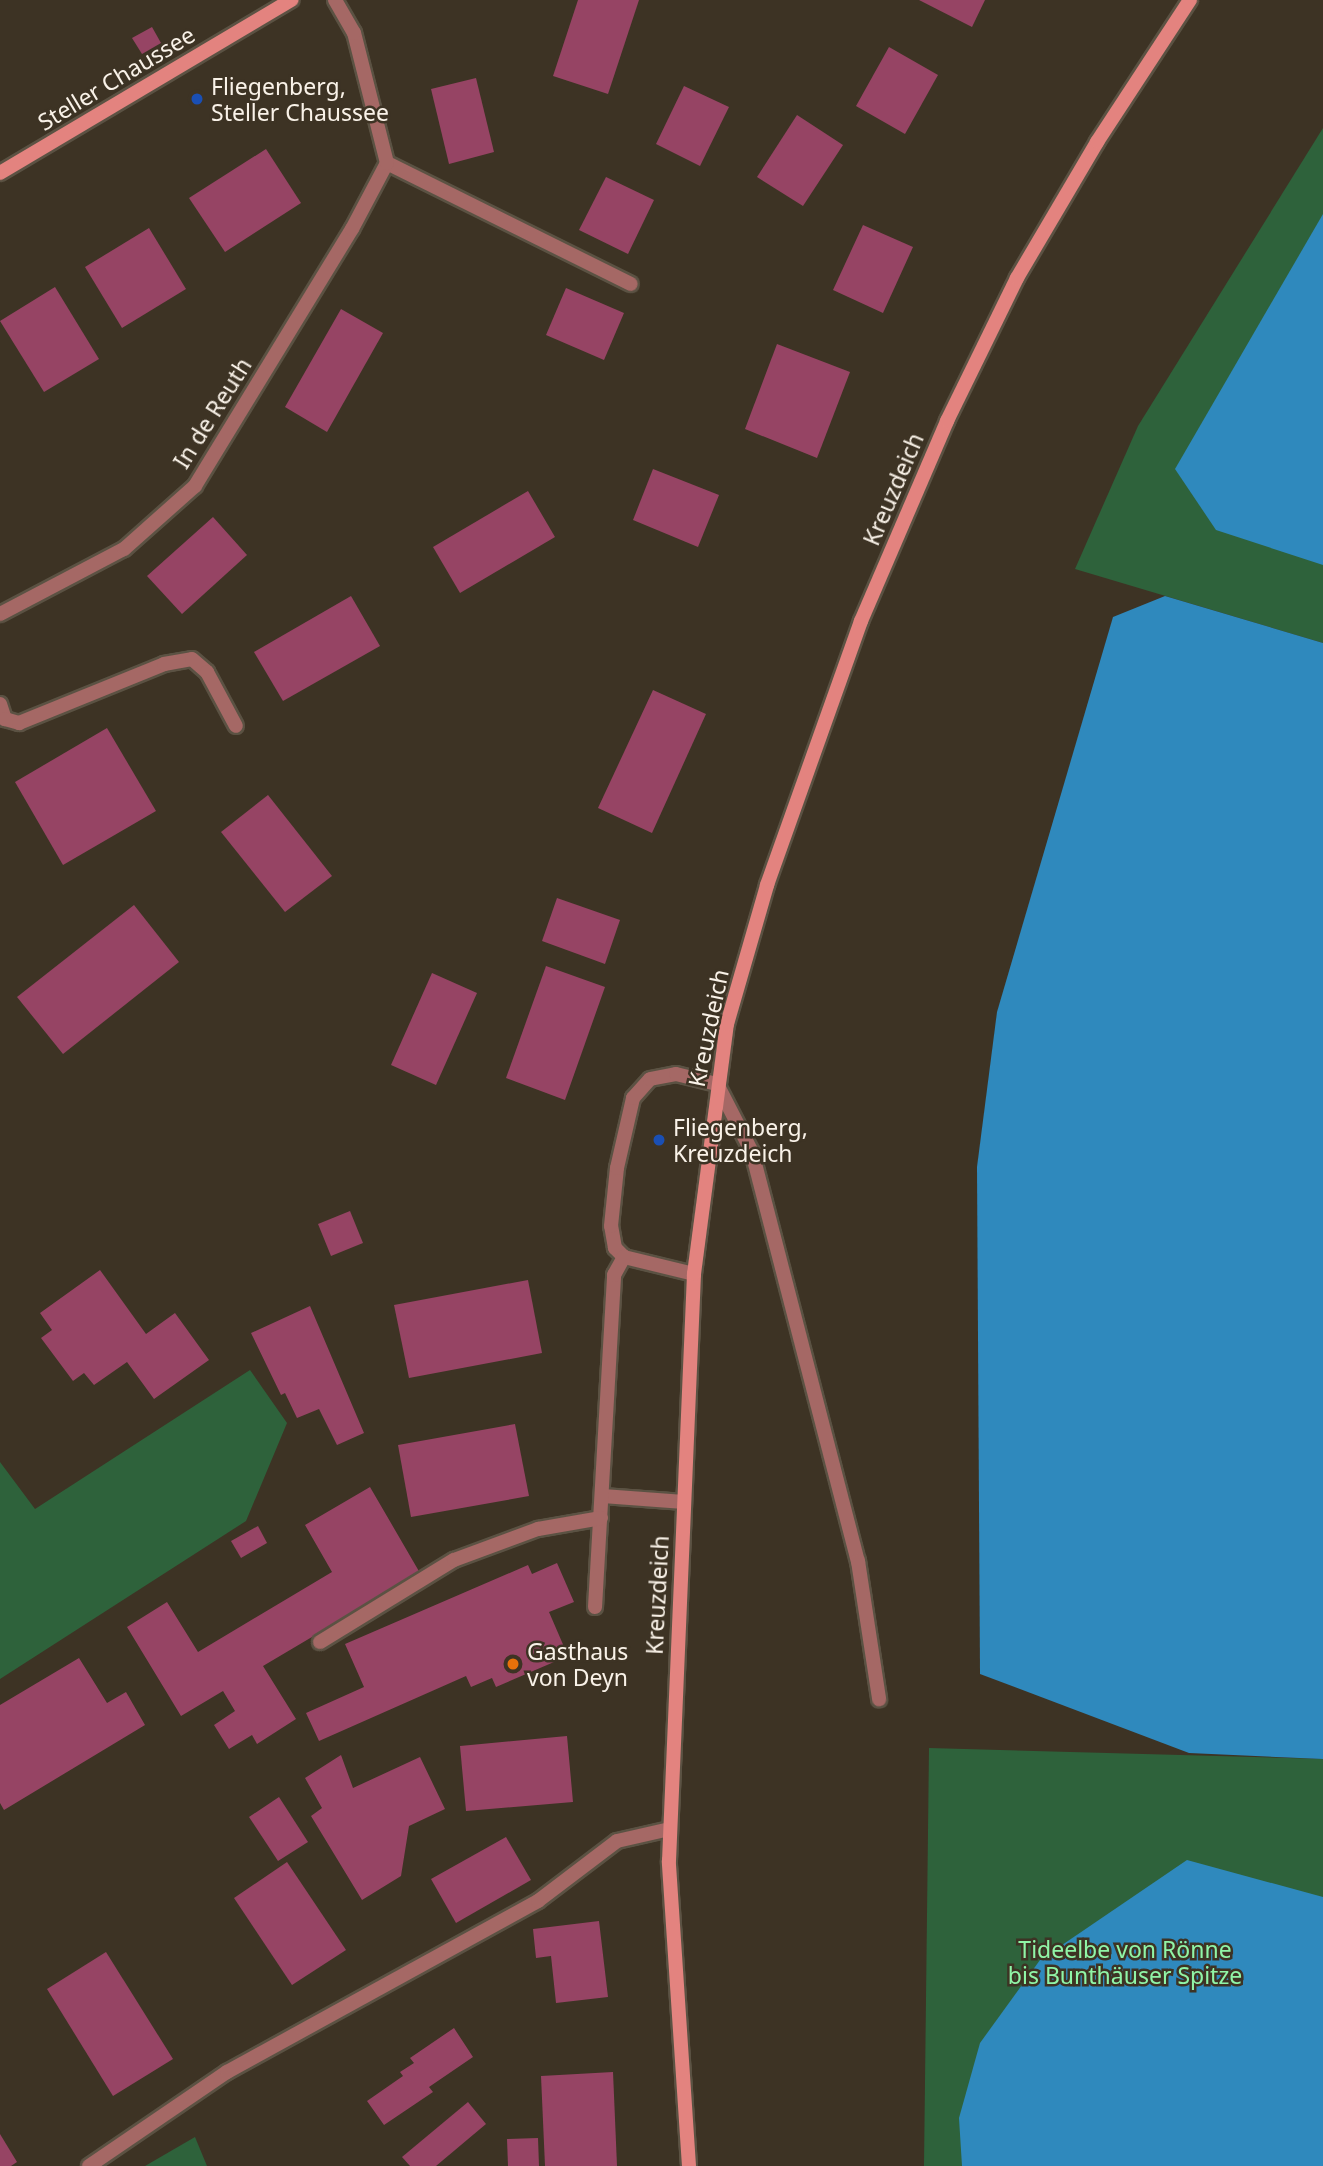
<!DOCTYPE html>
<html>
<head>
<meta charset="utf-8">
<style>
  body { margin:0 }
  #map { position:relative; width:1323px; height:2166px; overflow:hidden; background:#3d3324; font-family:"Noto Sans",sans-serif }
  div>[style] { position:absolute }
  .green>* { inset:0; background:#2e623b }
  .water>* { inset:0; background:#2f89bd }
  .building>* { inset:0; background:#964464 }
  .roads { filter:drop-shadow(2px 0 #5b5243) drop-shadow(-2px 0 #5b5243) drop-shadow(0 2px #5b5243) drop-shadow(0 -2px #5b5243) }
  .lane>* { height:14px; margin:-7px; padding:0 7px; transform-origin:7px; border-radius:7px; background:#a56865 }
  .street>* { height:14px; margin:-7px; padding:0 7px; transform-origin:7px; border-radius:7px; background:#a56865 }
  .secondary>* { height:14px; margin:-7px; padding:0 7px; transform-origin:7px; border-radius:7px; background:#e3837f }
  .dots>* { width:19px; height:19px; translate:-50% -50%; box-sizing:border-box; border:4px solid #3d3324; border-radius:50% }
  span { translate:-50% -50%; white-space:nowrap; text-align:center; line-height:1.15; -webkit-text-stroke:5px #3d3324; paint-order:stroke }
  .street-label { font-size:23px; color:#f9f2e8 }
  .poi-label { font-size:23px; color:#f9f2e8 }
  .left { translate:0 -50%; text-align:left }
  .park-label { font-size:23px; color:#90f5a7 }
</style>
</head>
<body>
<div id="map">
  <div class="green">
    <div style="clip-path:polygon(1323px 128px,1323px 643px,1075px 569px,1138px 426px)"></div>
    <div style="clip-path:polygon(250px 1370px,287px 1423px,246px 1521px,0 1679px,0 1462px,35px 1509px)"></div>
    <div style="clip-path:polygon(929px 1748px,1323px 1759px,1323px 2166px,924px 2166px)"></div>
    <div style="clip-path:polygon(195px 2137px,207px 2166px,145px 2166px)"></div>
  </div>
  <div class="water">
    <div style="clip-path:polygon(1323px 214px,1323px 565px,1216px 530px,1175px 469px)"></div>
    <div style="clip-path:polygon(1165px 596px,1323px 643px,1323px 1759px,1189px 1753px,980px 1674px,977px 1167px,997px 1012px,1113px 617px)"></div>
    <div style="clip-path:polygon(1187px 1860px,1323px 1897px,1323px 2166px,962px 2166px,959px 2118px,980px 2043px,1040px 1960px)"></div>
  </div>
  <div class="building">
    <div style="clip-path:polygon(578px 0,639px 0,608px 94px,553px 76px)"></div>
    <div style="clip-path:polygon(919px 0,985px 0,972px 27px)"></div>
    <div style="clip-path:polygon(152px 27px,161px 43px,142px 54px,132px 38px)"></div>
    <div style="clip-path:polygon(889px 47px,938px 75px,905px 134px,856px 106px)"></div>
    <div style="clip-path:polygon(476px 78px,494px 152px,449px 164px,431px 89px)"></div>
    <div style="clip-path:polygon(684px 86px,729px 107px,700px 166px,656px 144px)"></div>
    <div style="clip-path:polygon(797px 115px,843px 145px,803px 206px,757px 177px)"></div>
    <div style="clip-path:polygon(266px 149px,301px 203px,225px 252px,189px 198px)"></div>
    <div style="clip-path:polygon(606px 177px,654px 200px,628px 254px,579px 230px)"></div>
    <div style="clip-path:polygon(863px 225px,913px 247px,883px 313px,833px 290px)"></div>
    <div style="clip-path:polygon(149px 228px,186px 289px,122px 328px,85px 267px)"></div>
    <div style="clip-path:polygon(55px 287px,99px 359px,44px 392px,0 321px)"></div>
    <div style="clip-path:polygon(566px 288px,624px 313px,604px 360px,546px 335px)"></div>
    <div style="clip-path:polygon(341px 309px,383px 333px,327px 432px,285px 407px)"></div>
    <div style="clip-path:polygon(777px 344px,850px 372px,817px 458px,745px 429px)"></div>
    <div style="clip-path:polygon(653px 469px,719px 495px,698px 547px,633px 520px)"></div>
    <div style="clip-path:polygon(528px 491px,555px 537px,460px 593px,433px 547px)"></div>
    <div style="clip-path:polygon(213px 517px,247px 555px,182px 614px,147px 576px)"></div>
    <div style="clip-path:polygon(351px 596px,380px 646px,283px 701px,254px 652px)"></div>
    <div style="clip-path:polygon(653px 690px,706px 714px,652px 833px,598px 808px)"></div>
    <div style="clip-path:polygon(107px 728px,156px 811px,63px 865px,15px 782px)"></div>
    <div style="clip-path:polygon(268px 795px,332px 876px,285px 912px,221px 832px)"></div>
    <div style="clip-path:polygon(557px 898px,620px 920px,605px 964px,542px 941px)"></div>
    <div style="clip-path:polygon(134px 905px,179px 962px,63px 1054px,17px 997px)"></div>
    <div style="clip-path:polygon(546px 966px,605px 987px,565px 1100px,506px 1078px)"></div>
    <div style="clip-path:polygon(432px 973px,477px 993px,436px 1085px,391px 1065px)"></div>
    <div style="clip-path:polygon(350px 1211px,363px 1243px,331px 1256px,318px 1224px)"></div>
    <div style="clip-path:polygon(100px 1270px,146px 1334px,175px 1313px,209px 1360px,154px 1399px,127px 1362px,94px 1385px,84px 1373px,73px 1381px,41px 1338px,52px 1330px,40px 1313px)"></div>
    <div style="clip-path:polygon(528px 1280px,542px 1353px,409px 1378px,394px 1305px)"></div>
    <div style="clip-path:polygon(310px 1306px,364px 1433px,337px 1445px,319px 1409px,297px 1418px,285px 1393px,281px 1395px,251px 1333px)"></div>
    <div style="clip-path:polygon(515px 1424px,529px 1496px,411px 1517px,398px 1445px)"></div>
    <div style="clip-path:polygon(370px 1487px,420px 1573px,263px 1666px,296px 1719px,257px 1744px,252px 1735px,229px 1749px,214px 1725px,235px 1711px,223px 1691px,181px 1716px,127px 1627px,167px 1602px,198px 1652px,332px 1572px,305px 1525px)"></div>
    <div style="clip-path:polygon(258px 1526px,267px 1543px,241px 1558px,231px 1541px)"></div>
    <div style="clip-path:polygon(557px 1563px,574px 1602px,549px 1612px,568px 1656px,496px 1687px,492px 1678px,471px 1687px,466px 1676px,319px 1741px,306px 1713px,364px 1687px,345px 1644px,528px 1565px,532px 1574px)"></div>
    <div style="clip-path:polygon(79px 1658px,107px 1703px,126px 1692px,145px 1725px,4px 1810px,0 1803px,0 1705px)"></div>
    <div style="clip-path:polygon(567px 1736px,573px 1802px,466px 1811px,460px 1746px)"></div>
    <div style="clip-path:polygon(341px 1755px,353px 1788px,420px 1757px,445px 1809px,409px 1826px,401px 1876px,362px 1900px,311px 1816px,322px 1808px,305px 1778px)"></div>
    <div style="clip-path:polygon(279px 1797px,308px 1842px,278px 1861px,249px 1817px)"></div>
    <div style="clip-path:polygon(506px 1837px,531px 1880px,456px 1923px,431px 1879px)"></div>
    <div style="clip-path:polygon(287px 1862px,346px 1950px,292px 1985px,234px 1898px)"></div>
    <div style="clip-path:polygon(599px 1921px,608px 1997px,556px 2003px,551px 1956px,536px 1958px,533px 1929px)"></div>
    <div style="clip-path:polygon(106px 1952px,173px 2059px,113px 2096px,47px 1989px)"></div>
    <div style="clip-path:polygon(454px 2028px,473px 2057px,429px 2087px,433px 2092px,384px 2125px,367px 2101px,403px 2076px,400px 2072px,414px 2063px,410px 2058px)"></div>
    <div style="clip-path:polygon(613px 2072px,617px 2166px,545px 2166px,541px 2076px)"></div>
    <div style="clip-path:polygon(468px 2102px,486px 2124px,436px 2166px,410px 2166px,402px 2157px)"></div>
    <div style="clip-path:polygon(0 2134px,17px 2162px,11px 2166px,0 2166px)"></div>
    <div style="clip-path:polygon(538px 2138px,539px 2166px,508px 2166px,507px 2139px)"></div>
  </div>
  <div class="roads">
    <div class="lane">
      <div style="left:0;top:704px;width:16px;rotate:72deg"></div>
      <div style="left:5px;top:719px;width:15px;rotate:16deg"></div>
      <div style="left:19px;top:723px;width:157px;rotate:-22.1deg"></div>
      <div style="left:164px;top:664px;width:28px;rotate:-10deg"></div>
      <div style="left:192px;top:659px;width:20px;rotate:41deg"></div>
      <div style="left:207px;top:672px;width:61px;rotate:61.8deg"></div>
      <div style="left:694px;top:1274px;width:72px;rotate:-166.3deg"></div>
      <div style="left:624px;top:1257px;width:13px;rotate:-135deg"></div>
      <div style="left:615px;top:1248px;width:22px;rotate:-100deg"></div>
      <div style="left:611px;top:1226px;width:58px;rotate:-84.1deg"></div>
      <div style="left:617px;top:1168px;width:72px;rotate:-77.1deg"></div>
      <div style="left:633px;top:1098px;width:25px;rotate:-48deg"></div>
      <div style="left:650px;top:1079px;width:26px;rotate:-11deg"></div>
      <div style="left:676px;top:1074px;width:42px;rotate:13.7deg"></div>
      <div style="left:717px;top:1084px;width:76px;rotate:62.8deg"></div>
      <div style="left:752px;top:1152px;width:423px;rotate:75.5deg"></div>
      <div style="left:858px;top:1561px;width:140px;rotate:81.3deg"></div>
      <div style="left:603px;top:1496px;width:81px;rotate:4.2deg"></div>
      <div style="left:595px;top:1607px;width:333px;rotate:-86.7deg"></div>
      <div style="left:614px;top:1275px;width:21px;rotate:-61deg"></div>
      <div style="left:320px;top:1642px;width:157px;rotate:-31.5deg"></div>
      <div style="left:454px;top:1560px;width:90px;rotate:-20.3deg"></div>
      <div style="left:538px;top:1529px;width:64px;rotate:-9.9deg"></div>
      <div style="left:89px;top:2166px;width:167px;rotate:-34.3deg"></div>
      <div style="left:227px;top:2072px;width:355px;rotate:-28.8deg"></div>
      <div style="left:538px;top:1901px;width:99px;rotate:-37.2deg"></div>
      <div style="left:617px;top:1841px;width:54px;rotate:-12.8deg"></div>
    </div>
    <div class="street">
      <div style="left:387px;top:163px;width:272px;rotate:26.4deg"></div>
      <div style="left:0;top:614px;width:140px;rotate:-27.7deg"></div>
      <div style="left:124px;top:549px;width:95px;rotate:-41.6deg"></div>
      <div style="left:195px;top:486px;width:301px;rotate:-58.6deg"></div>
      <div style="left:352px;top:229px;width:75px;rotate:-62.1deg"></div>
      <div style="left:387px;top:163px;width:134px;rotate:-104.2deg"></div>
      <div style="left:354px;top:33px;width:38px;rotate:-120deg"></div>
    </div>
    <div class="secondary">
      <div style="left:0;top:173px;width:339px;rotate:-30.7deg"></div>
      <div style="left:689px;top:2166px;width:306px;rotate:-93.8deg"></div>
      <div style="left:669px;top:1861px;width:588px;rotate:-87.56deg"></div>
      <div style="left:694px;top:1274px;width:252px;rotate:-82.5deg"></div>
      <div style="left:727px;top:1024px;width:145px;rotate:-73.9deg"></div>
      <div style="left:767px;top:885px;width:280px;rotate:-70.4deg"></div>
      <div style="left:861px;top:621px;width:218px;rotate:-66.7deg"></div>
      <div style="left:947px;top:421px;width:159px;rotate:-63.9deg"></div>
      <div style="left:1017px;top:278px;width:158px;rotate:-59.5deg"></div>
      <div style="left:1097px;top:142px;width:170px;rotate:-56.8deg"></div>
    </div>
  </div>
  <div class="dots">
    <div style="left:197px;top:99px;background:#1a4fb4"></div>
    <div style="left:659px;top:1140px;background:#1a4fb4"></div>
    <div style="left:513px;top:1664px;background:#e8710a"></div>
  </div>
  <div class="street-label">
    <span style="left:116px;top:78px;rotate:-31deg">Steller Chaussee</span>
    <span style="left:212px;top:413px;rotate:-58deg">In de Reuth</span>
    <span style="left:893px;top:489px;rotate:-67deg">Kreuzdeich</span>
    <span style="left:708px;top:1028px;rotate:-78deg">Kreuzdeich</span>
    <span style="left:657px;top:1595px;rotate:-87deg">Kreuzdeich</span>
  </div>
  <div class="poi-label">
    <span class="left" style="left:211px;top:99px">Fliegenberg,<br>Steller Chaussee</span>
    <span class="left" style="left:673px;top:1140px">Fliegenberg,<br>Kreuzdeich</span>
    <span class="left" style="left:527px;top:1664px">Gasthaus<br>von Deyn</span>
  </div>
  <div class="park-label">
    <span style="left:1125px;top:1962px">Tideelbe von Rönne<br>bis Bunthäuser Spitze</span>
  </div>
</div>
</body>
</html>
